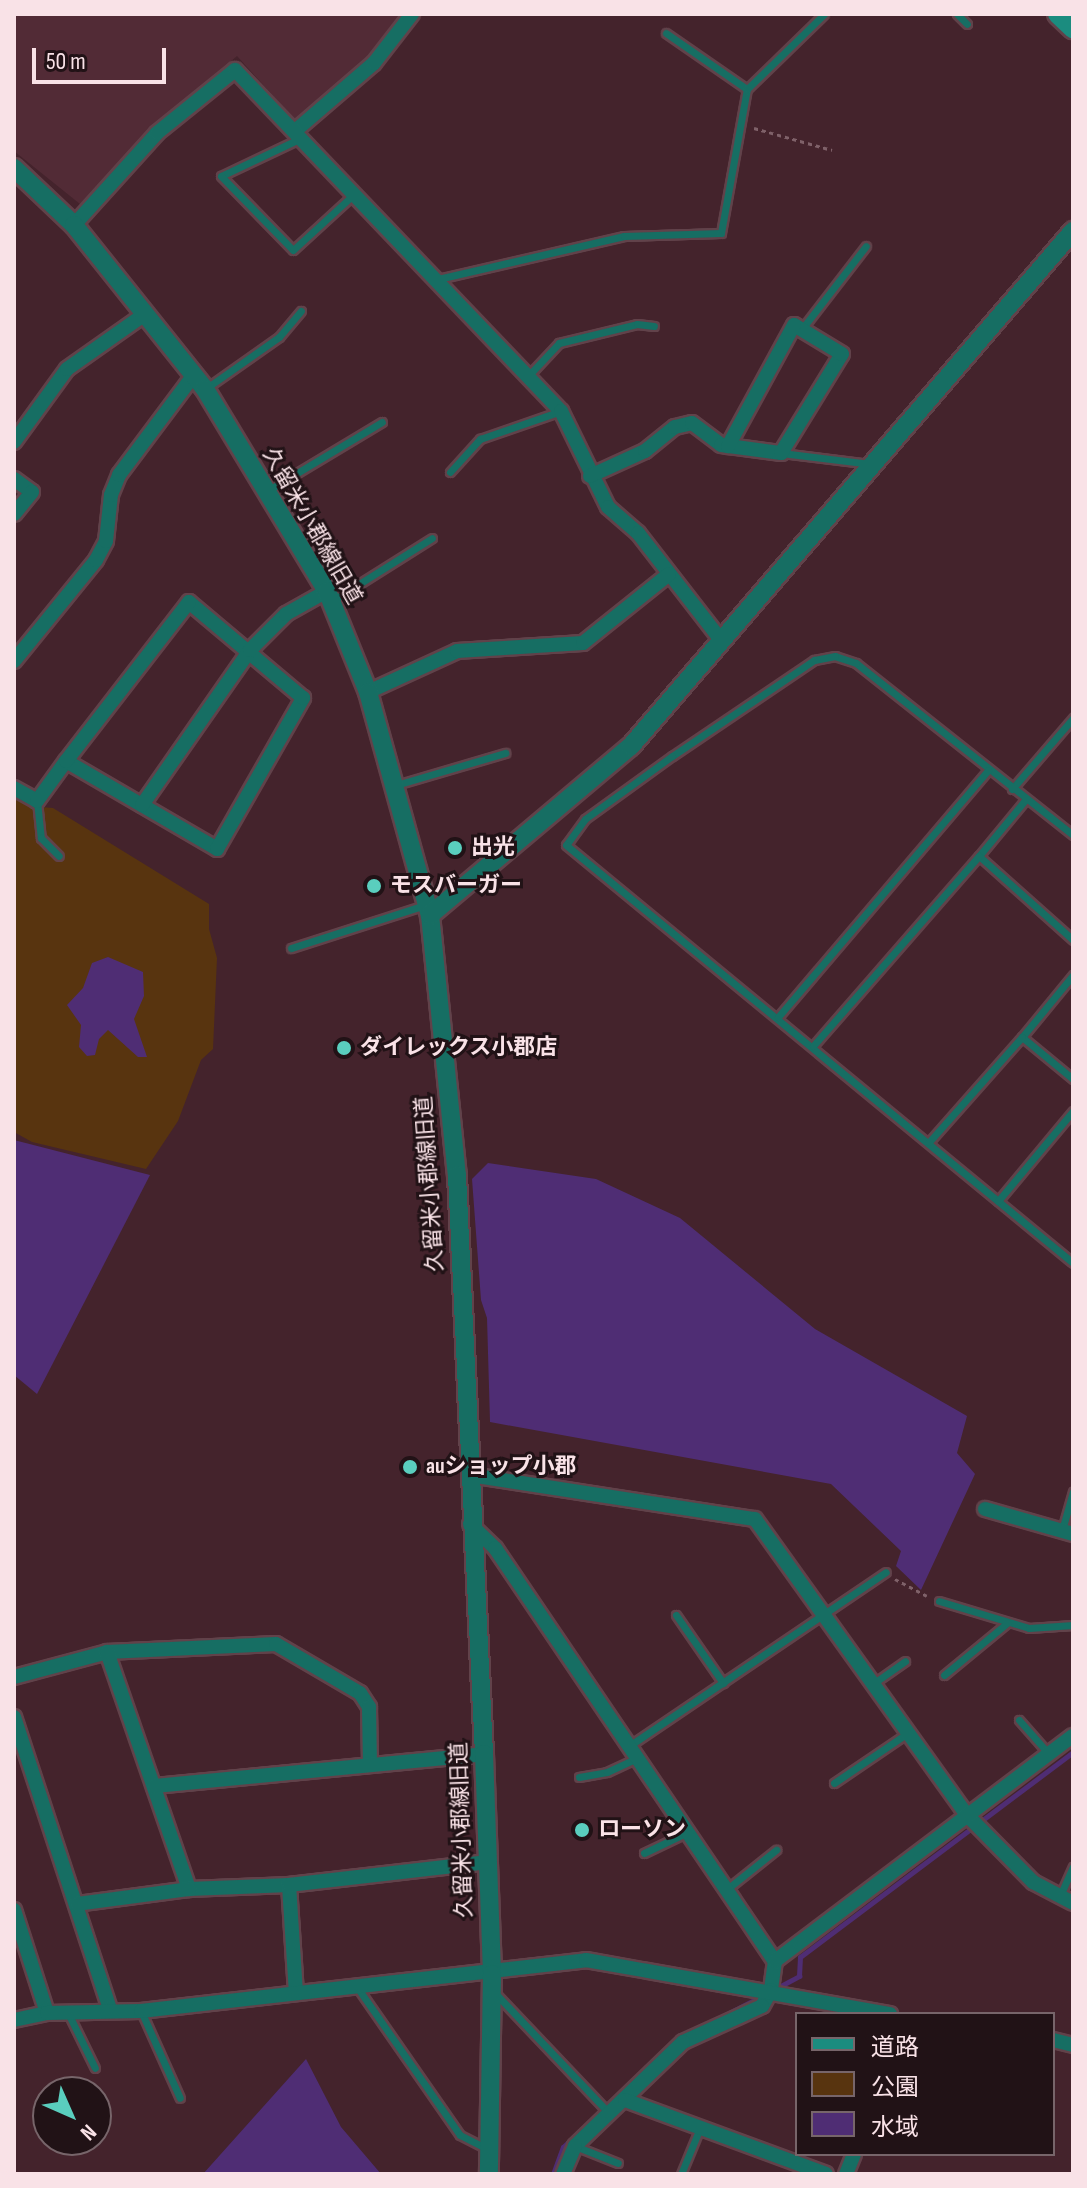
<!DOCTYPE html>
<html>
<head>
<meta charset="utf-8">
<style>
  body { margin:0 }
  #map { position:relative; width:1087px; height:2188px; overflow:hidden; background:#44232c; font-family:"Sofia Sans Condensed","Noto Sans JP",sans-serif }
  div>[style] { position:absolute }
  .built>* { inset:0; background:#522b36 }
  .green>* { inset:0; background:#58340f }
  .water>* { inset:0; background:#4f2d74 }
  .stream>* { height:5px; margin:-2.5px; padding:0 2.5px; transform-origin:2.5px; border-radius:2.5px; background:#4f2d74 }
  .path>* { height:3px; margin-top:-1.5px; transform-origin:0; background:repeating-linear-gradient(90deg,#7f6169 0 4px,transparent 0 8px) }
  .roads { filter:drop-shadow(2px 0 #61424a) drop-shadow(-2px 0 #61424a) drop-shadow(0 2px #61424a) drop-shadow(0 -2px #61424a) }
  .service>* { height:7px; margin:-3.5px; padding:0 3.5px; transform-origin:3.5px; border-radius:3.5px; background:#166e63 }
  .minor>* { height:14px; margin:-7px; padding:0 7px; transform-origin:7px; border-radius:7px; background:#166e63 }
  .tertiary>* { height:18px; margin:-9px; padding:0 9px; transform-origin:9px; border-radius:9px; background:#166e63 }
  .secondary>* { height:20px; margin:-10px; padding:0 10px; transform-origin:10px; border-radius:10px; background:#1b8c7f }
  .dots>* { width:22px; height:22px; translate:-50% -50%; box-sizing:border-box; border:4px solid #211216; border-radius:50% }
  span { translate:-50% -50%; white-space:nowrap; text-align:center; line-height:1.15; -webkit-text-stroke:6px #211216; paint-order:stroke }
  .street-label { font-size:22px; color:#f9e2e7 }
  .poi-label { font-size:22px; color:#f9e2e7; font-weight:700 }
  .left { translate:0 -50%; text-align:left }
  .frame { position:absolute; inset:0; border:16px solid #f9e2e7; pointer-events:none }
  .legend { position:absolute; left:795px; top:2012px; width:260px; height:144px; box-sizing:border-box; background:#211216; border:2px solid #77656a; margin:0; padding:10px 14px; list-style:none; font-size:24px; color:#f9e2e7 }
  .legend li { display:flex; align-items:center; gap:16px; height:40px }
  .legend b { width:40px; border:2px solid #77656a }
  .north { position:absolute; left:32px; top:2076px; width:80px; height:80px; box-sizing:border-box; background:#211216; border:2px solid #77656a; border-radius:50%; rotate:135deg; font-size:22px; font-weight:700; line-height:32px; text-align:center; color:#f9e2e7 }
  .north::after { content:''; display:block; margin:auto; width:28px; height:36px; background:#5acebe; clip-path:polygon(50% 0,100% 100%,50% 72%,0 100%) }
  .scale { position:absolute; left:32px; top:48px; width:134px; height:36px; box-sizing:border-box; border:4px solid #f9e2e7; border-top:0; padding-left:10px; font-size:24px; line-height:28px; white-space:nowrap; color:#f9e2e7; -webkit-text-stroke:6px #211216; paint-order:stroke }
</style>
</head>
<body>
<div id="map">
  <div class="built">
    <div style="clip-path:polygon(14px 14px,405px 14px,370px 59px,296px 121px,237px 56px,153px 128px,80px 204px,14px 151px)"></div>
  </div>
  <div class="green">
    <div style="clip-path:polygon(14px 797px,27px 806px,53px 808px,209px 904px,209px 929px,217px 958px,213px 1049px,201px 1060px,178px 1121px,146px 1169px,32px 1142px,14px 1132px)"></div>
  </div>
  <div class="water">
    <div style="clip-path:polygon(108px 957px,143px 972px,144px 996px,134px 1019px,147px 1057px,138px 1057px,108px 1030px,99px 1039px,95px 1055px,87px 1056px,79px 1047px,81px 1025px,67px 1005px,83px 988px,92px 963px)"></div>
    <div style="clip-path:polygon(14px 1140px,150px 1175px,37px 1394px,14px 1375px)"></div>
    <div style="clip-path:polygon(488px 1163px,596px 1179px,680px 1218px,815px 1329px,967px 1416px,957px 1453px,975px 1474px,921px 1590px,896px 1566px,901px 1551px,831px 1484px,490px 1422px,487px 1318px,481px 1300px,472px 1179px)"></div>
    <div style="clip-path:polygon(306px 2059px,341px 2127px,381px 2174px,203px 2174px)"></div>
  </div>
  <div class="stream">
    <div style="left:773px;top:1990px;width:30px;rotate:-28deg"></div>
    <div style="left:799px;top:1976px;width:19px;rotate:-87deg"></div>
    <div style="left:800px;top:1957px;width:341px;rotate:-36.9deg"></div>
    <div style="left:719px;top:2018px;width:51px;rotate:-27.1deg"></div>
    <div style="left:553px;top:2174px;width:29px;rotate:-70deg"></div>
    <div style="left:563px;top:2147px;width:158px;rotate:-43.2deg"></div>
  </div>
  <div class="path">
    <div style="left:754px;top:128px;width:81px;rotate:15.8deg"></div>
    <div style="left:895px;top:1579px;width:36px;rotate:28deg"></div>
  </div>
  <div class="roads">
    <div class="service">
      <div style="left:957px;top:14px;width:14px;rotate:45deg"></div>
      <div style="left:666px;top:33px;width:98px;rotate:34.7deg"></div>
      <div style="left:299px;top:139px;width:86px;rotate:154.6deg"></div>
      <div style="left:221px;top:176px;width:103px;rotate:45.8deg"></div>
      <div style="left:293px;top:250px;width:81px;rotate:-42.5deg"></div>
      <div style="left:438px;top:279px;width:191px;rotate:-13deg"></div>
      <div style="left:624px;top:236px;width:97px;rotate:-1.8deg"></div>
      <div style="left:721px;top:233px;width:146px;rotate:-79.8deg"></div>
      <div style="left:747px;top:89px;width:107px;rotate:-44.2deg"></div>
      <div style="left:801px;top:330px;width:106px;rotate:-52.3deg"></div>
      <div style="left:529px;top:375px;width:44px;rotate:-46.8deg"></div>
      <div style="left:559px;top:343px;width:80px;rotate:-13.7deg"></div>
      <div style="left:637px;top:324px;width:17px;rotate:7deg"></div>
      <div style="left:208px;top:387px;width:87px;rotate:-35.2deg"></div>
      <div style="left:279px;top:337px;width:34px;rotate:-50deg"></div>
      <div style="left:781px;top:453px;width:90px;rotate:7deg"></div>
      <div style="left:450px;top:472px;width:45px;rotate:-47.7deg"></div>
      <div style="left:480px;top:439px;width:86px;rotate:-19.1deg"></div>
      <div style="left:267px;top:491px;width:134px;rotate:-31deg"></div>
      <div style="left:332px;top:601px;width:118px;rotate:-32.2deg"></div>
      <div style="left:396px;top:785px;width:114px;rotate:-16.4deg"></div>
      <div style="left:1012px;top:789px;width:94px;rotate:-49.3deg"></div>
      <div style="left:1026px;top:799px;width:74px;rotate:129.5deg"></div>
      <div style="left:979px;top:856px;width:126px;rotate:41.8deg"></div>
      <div style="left:37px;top:801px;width:37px;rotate:84deg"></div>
      <div style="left:41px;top:838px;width:25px;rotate:45deg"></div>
      <div style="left:1073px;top:835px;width:277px;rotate:-141.6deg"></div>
      <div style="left:856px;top:663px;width:22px;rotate:-162deg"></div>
      <div style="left:835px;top:656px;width:21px;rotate:169deg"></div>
      <div style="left:814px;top:660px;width:171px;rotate:145.9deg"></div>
      <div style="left:672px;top:756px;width:107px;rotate:144.1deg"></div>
      <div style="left:585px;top:819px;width:32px;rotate:126deg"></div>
      <div style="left:566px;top:845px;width:657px;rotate:39.5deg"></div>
      <div style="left:291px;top:948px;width:141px;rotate:-17.8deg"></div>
      <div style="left:1073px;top:975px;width:80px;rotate:129.4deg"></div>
      <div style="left:1022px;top:1037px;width:66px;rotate:39.5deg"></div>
      <div style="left:778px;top:1017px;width:324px;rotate:-49.6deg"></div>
      <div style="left:813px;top:1046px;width:252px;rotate:-48.9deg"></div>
      <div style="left:929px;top:1142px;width:140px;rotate:-48.5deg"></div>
      <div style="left:998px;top:1201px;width:117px;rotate:-50.2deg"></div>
      <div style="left:1062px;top:1530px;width:40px;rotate:-74deg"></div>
      <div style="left:939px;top:1601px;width:94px;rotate:16.7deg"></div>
      <div style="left:1029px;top:1628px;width:44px;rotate:-3.9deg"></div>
      <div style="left:676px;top:1615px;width:83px;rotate:55.3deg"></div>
      <div style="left:944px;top:1675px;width:82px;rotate:-39.5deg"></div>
      <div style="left:874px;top:1683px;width:38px;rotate:-35deg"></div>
      <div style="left:1019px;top:1720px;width:45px;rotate:48.6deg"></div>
      <div style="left:629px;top:1746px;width:310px;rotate:-34.1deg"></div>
      <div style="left:579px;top:1777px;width:28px;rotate:-10deg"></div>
      <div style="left:607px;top:1772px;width:33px;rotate:-25deg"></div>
      <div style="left:834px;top:1783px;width:87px;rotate:-34.2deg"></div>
      <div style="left:644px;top:1853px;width:49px;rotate:-25.5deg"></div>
      <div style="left:727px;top:1889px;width:63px;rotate:-38.5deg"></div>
      <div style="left:1059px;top:1898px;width:34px;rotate:-66deg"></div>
      <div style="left:357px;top:1987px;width:180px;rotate:55.2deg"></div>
      <div style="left:460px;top:2135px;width:30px;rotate:27deg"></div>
      <div style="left:495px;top:1993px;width:166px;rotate:46.5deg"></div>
      <div style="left:141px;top:2011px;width:95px;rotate:65.9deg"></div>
      <div style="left:68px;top:2013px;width:61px;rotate:63.9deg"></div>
      <div style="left:575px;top:2146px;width:46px;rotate:21.6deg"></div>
      <div style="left:681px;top:2174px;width:50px;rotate:-67.6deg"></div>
    </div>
    <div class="minor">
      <div style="left:295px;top:131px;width:104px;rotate:-40.7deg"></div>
      <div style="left:374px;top:63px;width:62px;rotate:-52.2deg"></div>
      <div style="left:74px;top:225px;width:124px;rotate:-47.9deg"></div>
      <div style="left:157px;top:133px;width:100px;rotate:-38.9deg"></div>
      <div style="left:235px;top:70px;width:472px;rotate:46.3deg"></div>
      <div style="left:561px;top:411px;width:107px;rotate:63.9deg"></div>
      <div style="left:608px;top:507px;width:40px;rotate:41deg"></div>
      <div style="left:638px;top:533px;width:135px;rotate:52.2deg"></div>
      <div style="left:14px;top:442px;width:90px;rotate:-54deg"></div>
      <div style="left:67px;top:369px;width:95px;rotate:-35.2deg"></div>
      <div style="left:590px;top:476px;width:60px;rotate:-24.4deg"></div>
      <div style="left:645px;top:451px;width:38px;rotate:-39deg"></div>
      <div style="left:675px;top:427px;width:17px;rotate:-13deg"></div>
      <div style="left:692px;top:423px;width:36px;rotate:37deg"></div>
      <div style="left:721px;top:445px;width:61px;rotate:7.6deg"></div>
      <div style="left:781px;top:453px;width:116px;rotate:-58.4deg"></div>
      <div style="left:842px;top:354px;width:56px;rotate:-148.9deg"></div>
      <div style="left:794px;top:325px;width:138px;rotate:118.6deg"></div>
      <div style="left:14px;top:479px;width:22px;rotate:36deg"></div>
      <div style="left:32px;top:492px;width:28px;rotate:129deg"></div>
      <div style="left:14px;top:661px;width:130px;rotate:-50.9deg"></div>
      <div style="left:96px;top:560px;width:21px;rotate:-62deg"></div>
      <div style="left:106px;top:541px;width:46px;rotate:-83.8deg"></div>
      <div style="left:111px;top:495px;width:22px;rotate:-68deg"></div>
      <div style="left:119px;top:475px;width:124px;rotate:-53.2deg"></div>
      <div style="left:368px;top:692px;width:98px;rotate:-24.7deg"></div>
      <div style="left:457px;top:651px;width:126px;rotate:-3.6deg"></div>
      <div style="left:583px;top:643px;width:110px;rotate:-38.7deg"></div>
      <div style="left:14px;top:788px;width:26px;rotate:29deg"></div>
      <div style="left:37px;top:801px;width:49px;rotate:-54.1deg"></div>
      <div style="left:66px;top:761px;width:175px;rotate:30.2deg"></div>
      <div style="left:217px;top:849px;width:174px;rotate:-60.3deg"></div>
      <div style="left:303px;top:698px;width:149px;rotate:-139.9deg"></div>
      <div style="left:189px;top:602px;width:201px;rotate:127.7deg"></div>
      <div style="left:142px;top:805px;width:189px;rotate:-55.1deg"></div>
      <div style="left:250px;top:650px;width:51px;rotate:-45deg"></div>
      <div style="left:286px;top:614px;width:47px;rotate:-29.3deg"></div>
      <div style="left:470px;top:1475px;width:288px;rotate:8.8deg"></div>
      <div style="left:755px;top:1519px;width:365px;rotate:54.4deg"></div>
      <div style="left:968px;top:1816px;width:93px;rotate:45.4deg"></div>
      <div style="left:1033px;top:1882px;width:45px;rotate:27.7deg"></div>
      <div style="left:985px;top:1509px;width:91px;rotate:15.9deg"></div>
      <div style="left:470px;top:1524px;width:35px;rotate:44deg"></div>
      <div style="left:495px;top:1548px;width:499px;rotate:55.9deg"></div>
      <div style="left:775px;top:1961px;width:29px;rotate:98deg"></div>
      <div style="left:771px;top:1990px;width:18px;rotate:119deg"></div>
      <div style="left:762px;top:2006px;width:87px;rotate:155.5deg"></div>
      <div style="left:683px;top:2042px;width:150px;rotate:136.1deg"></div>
      <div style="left:575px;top:2146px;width:30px;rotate:113deg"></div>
      <div style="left:107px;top:1652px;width:169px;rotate:-2.7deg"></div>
      <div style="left:276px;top:1644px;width:97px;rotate:30.3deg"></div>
      <div style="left:360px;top:1693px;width:17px;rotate:57deg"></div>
      <div style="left:369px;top:1707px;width:55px;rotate:89deg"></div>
      <div style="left:14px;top:1677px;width:96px;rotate:-15deg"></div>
      <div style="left:107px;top:1652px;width:251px;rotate:70.9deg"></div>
      <div style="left:189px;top:1889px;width:100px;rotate:-2.3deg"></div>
      <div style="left:289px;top:1885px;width:107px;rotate:86.3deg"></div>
      <div style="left:14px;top:1717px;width:307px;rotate:71.8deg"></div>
      <div style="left:154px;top:1786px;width:332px;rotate:-5.5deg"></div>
      <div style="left:289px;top:1885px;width:200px;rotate:-6.6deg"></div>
      <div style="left:77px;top:1904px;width:113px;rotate:-7.6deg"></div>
      <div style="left:14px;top:1910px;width:108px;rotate:72.2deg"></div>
      <div style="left:775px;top:1961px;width:373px;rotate:-37.1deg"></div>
      <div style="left:14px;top:2020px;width:34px;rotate:-12deg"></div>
      <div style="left:47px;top:2013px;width:94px;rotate:-1.2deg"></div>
      <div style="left:141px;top:2011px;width:448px;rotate:-6.5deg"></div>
      <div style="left:586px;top:1960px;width:309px;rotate:10.1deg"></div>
      <div style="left:1053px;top:2040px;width:21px;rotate:14deg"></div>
      <div style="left:625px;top:2100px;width:214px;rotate:20.2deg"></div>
      <div style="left:846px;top:2174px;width:22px;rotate:-68deg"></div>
    </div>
    <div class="tertiary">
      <div style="left:14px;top:168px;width:83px;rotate:43.5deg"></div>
      <div style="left:74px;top:225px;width:210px;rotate:51.4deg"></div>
      <div style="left:205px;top:389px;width:236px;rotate:58.9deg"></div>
      <div style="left:327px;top:591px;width:109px;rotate:67.9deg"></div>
      <div style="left:368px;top:692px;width:231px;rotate:74.5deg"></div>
      <div style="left:430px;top:915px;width:261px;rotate:84.1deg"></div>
      <div style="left:457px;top:1175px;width:580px;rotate:87.33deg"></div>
      <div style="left:484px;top:1754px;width:220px;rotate:87.9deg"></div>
      <div style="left:492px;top:1974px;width:200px;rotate:90.9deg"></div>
      <div style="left:430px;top:915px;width:263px;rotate:-40.1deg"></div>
      <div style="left:631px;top:746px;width:679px;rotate:-49.36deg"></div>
    </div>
    <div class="secondary">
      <div style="left:1058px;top:14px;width:21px;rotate:43deg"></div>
    </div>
  </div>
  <div class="dots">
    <div style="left:455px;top:848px;background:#5acebe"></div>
    <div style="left:374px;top:886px;background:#5acebe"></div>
    <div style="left:344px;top:1048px;background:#5acebe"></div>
    <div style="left:410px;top:1467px;background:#5acebe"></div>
    <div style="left:582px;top:1830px;background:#5acebe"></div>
  </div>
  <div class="street-label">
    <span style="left:312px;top:526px;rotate:60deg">久留米小郡線旧道</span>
    <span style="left:430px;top:1184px;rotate:-94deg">久留米小郡線旧道</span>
    <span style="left:462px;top:1830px;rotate:-92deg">久留米小郡線旧道</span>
  </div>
  <div class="poi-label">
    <span class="left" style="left:471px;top:848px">出光</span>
    <span class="left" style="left:390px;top:886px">モスバーガー</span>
    <span class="left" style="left:360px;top:1048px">ダイレックス小郡店</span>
    <span class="left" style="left:426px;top:1467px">auショップ小郡</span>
    <span class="left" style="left:598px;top:1830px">ローソン</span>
  </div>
  <div class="frame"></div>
  <ul class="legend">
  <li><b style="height:10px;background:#1b8c7f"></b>道路</li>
  <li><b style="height:22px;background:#58340f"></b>公園</li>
  <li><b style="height:22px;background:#4f2d74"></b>水域</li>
  </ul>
  <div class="north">N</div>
  <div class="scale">50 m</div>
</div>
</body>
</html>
